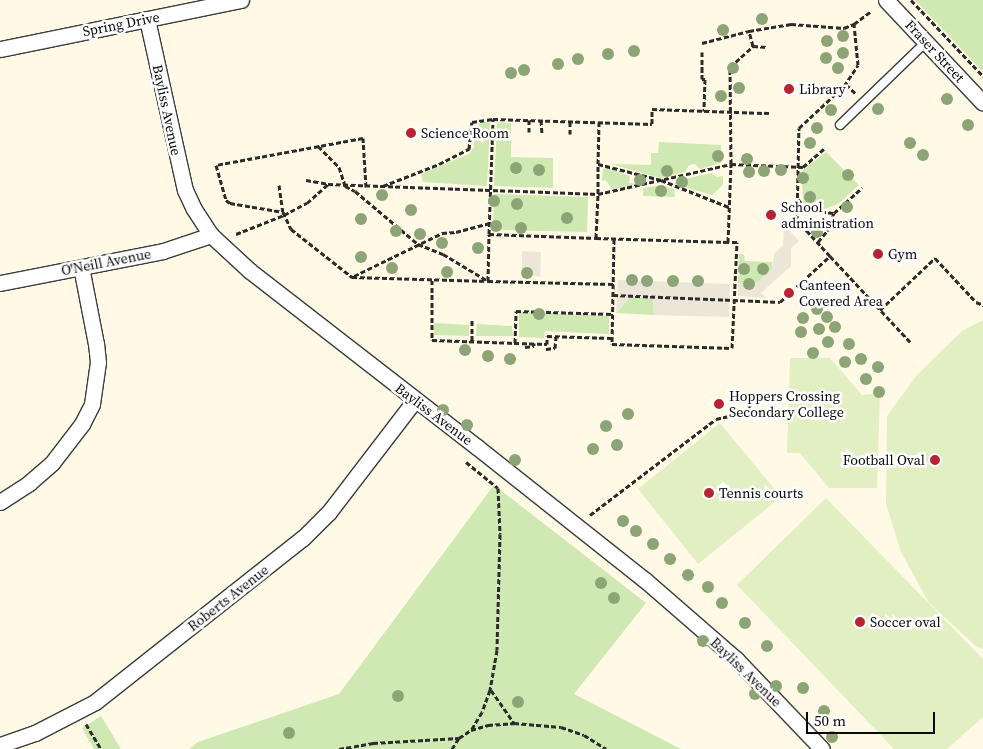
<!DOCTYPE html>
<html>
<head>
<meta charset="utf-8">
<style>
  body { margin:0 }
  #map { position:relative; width:983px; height:749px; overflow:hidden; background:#fff9e6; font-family:"Source Serif 4",serif }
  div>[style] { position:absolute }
  .green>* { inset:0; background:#d0e8b1 }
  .pitch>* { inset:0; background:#e2efc3 }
  .plaza>* { inset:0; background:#ece6d8 }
  .path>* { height:3px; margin-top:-1.5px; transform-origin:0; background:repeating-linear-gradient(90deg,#2b2b2b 0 5px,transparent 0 7.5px) }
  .roads { filter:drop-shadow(1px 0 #3c3c3c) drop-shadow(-1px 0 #3c3c3c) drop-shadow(0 1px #3c3c3c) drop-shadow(0 -1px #3c3c3c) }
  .service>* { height:8px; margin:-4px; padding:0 4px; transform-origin:4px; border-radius:4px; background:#fff }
  .minor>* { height:15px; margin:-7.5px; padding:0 7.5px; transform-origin:7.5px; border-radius:7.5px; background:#fff }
  .trees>* { width:12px; height:12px; margin:-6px; border-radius:50%; background:#8ca476 }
  .dots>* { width:14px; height:14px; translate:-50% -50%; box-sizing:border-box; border:2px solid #fff; border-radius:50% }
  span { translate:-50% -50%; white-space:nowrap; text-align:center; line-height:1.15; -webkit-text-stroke:5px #fff; paint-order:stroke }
  .street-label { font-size:14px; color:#090909 }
  .poi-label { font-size:14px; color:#090909 }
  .left { translate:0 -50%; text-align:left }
  .right { translate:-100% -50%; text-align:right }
  .scale { position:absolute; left:806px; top:712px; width:129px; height:22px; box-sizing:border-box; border:2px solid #090909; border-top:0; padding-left:6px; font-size:15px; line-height:18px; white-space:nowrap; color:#090909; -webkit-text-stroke:4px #fff; paint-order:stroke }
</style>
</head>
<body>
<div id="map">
  <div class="green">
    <div style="clip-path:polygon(915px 0,983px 0,983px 72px)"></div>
    <div style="clip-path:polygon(480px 122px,490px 122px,487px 186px,423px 182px,421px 174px,469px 154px,474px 147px,474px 134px)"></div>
    <div style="clip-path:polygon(497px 122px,511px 123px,511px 157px,553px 158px,553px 188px,494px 186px)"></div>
    <div style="clip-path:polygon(659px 142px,721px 145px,721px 163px,700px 169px,695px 164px,689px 165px,685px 172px,660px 178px,611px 164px,651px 165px,651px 153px,658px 153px)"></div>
    <div style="clip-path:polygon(826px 152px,859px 185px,838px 204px,822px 210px,806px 207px,803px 203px,802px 171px)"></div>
    <div style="clip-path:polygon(607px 168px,630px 176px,629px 183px,639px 184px,613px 189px,605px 180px,602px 181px,603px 169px)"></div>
    <div style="clip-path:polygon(711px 173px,717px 177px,723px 176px,723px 185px,712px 195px,675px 184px,676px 181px)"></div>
    <div style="clip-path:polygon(661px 185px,674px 189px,675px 197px,643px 196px,643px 188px)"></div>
    <div style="clip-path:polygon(494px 194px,588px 197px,587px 232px,493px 230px)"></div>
    <div style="clip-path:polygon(739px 254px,744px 254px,745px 261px,772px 262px,772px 269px,758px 282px,738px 283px)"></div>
    <div style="clip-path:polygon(630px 297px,653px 299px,654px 315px,616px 313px)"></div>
    <div style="clip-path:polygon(519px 312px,609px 316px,609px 334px,545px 331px,544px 338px,519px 337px)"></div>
    <div style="clip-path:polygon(434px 323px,469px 325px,469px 336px,434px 335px)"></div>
    <div style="clip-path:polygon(477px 324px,512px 326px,513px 336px,476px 336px)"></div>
    <div style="clip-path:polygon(494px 485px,646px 603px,574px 694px,681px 749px,189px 749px,198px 742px,339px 694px)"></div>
    <div style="clip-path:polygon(101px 716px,121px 749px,94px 749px,82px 728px)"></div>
  </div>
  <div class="pitch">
    <div style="clip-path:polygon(983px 320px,983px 649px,977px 647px,929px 603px,901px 552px,886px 504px,887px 416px,917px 375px,962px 331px)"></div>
    <div style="clip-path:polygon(790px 358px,830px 358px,862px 395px,880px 393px,877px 488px,829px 488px,800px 453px,787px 453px)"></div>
    <div style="clip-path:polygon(720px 423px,781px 497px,698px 564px,638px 489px)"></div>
    <div style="clip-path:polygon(826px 498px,983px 659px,983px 717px,947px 749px,894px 749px,737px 585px)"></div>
  </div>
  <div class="plaza">
    <div style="clip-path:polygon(784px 225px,799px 241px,791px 248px,791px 266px,761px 293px,766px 298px,738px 296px,738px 283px,758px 282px,772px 269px,774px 254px,783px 245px)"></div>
    <div style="clip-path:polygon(522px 251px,541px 252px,540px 277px,522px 274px)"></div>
    <div style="clip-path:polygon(618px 280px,730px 284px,729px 317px,654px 315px,653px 299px,630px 297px,616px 313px)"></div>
  </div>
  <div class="path">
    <div style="left:911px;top:0;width:105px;rotate:46.5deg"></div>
    <div style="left:702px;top:43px;width:49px;rotate:-14.3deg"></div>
    <div style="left:753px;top:46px;width:14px;rotate:4deg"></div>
    <div style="left:702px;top:52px;width:27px;rotate:90deg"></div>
    <div style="left:702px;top:79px;width:3px"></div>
    <div style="left:705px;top:79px;width:32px;rotate:92deg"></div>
    <div style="left:846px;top:84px;width:14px;rotate:45deg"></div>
    <div style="left:541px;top:120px;width:13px;rotate:86deg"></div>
    <div style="left:529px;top:132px;width:12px;rotate:-90deg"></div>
    <div style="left:570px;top:134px;width:13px;rotate:-90deg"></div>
    <div style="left:318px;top:146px;width:30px;rotate:45deg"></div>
    <div style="left:339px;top:167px;width:20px;rotate:72deg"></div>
    <div style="left:345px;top:186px;width:11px;rotate:27deg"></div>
    <div style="left:355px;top:191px;width:82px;rotate:40.1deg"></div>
    <div style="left:418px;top:244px;width:27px;rotate:22deg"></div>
    <div style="left:443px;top:254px;width:52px;rotate:31deg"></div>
    <div style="left:488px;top:281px;width:125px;rotate:1.4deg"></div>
    <div style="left:598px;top:164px;width:42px;rotate:-88.6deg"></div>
    <div style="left:306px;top:180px;width:22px;rotate:10deg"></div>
    <div style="left:279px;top:185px;width:27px;rotate:82deg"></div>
    <div style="left:383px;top:186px;width:60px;rotate:-21.4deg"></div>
    <div style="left:439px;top:164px;width:34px;rotate:-27deg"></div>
    <div style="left:469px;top:149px;width:27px;rotate:-84deg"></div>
    <div style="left:472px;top:122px;width:21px;rotate:-8deg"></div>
    <div style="left:366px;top:187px;width:49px;rotate:-93.5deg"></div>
    <div style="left:363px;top:138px;width:149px;rotate:169.6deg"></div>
    <div style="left:216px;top:165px;width:36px;rotate:74deg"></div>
    <div style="left:226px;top:200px;width:5px;rotate:37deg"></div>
    <div style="left:230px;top:203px;width:54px;rotate:9.6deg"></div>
    <div style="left:283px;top:212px;width:19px;rotate:65deg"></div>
    <div style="left:291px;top:229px;width:78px;rotate:38.2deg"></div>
    <div style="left:352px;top:277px;width:136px;rotate:1.7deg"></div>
    <div style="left:488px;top:281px;width:47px;rotate:-88.8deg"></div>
    <div style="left:489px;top:234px;width:107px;rotate:2.1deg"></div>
    <div style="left:596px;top:238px;width:44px;rotate:-87.4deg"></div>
    <div style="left:598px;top:194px;width:136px;rotate:-12.7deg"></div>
    <div style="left:731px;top:164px;width:72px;rotate:2.4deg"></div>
    <div style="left:803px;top:167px;width:28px;rotate:-41deg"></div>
    <div style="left:798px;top:199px;width:14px;rotate:54deg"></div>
    <div style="left:806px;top:210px;width:28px;rotate:6deg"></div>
    <div style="left:236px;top:234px;width:52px;rotate:-21.6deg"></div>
    <div style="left:284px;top:215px;width:26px;rotate:-28deg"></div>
    <div style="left:307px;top:203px;width:28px;rotate:-42deg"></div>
    <div style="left:328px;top:184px;width:270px;rotate:2.1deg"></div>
    <div style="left:598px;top:194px;width:30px;rotate:-90deg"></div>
    <div style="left:598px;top:164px;width:65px;rotate:14.3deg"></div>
    <div style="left:661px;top:180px;width:73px;rotate:21.7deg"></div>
    <div style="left:489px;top:234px;width:115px;rotate:-88deg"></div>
    <div style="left:493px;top:119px;width:159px;rotate:1.8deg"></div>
    <div style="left:652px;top:124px;width:15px;rotate:-90deg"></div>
    <div style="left:652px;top:109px;width:117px;rotate:2deg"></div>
    <div style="left:596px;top:238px;width:132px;rotate:1.7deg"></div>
    <div style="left:728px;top:242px;width:78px;rotate:-87.8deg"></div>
    <div style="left:731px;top:164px;width:97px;rotate:-90.6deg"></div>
    <div style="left:730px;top:67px;width:31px;rotate:-42deg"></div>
    <div style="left:753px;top:46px;width:16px;rotate:-105deg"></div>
    <div style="left:749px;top:31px;width:43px;rotate:-9.5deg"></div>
    <div style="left:791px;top:24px;width:53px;rotate:4.3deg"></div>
    <div style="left:844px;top:28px;width:11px;rotate:-22deg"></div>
    <div style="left:614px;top:239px;width:105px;rotate:91.1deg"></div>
    <div style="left:612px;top:344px;width:120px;rotate:1.9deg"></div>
    <div style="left:732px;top:348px;width:106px;rotate:-87.3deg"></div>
    <div style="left:737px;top:242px;width:9px;rotate:180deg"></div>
    <div style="left:818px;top:242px;width:14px;rotate:-51deg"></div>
    <div style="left:827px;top:231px;width:19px;rotate:-69deg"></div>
    <div style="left:834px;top:213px;width:38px;rotate:-42deg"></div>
    <div style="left:830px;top:256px;width:49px;rotate:-132.5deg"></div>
    <div style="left:797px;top:220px;width:92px;rotate:-88.8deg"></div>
    <div style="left:799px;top:128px;width:62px;rotate:-43deg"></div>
    <div style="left:844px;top:86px;width:25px;rotate:-56deg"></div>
    <div style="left:858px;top:65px;width:41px;rotate:-95.6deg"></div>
    <div style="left:854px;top:24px;width:21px;rotate:-37deg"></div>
    <div style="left:354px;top:276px;width:98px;rotate:-26deg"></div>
    <div style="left:442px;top:233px;width:14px;rotate:-4deg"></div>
    <div style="left:456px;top:232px;width:35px;rotate:-15deg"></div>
    <div style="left:432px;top:280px;width:60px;rotate:90deg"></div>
    <div style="left:432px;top:340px;width:115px;rotate:2deg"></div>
    <div style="left:547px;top:344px;width:8px;rotate:-90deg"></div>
    <div style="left:547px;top:336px;width:65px;rotate:1.8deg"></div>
    <div style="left:613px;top:295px;width:167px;rotate:2.4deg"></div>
    <div style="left:780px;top:302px;width:68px;rotate:-42.6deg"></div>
    <div style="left:830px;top:256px;width:119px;rotate:47deg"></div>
    <div style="left:880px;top:310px;width:76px;rotate:-43.4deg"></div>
    <div style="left:935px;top:258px;width:60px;rotate:47deg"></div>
    <div style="left:976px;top:302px;width:8px;rotate:23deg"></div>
    <div style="left:472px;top:341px;width:21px;rotate:-90deg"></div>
    <div style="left:515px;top:343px;width:32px;rotate:-88deg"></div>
    <div style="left:516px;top:311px;width:97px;rotate:1.8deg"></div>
    <div style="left:525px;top:347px;width:9px;rotate:-6deg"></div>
    <div style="left:534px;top:346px;width:3px;rotate:-90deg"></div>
    <div style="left:546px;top:349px;width:9px;rotate:-6deg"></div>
    <div style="left:555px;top:348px;width:11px;rotate:-85deg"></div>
    <div style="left:466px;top:462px;width:41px;rotate:39.1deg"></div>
    <div style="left:498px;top:488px;width:46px;rotate:87.5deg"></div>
    <div style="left:500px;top:534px;width:116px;rotate:91.5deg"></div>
    <div style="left:497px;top:650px;width:41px;rotate:99.9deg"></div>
    <div style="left:490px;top:690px;width:23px;rotate:110deg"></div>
    <div style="left:482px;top:712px;width:21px;rotate:121deg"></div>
    <div style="left:590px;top:515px;width:158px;rotate:-37.3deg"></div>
    <div style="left:716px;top:419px;width:28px;rotate:-13deg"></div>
    <div style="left:743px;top:413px;width:18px;rotate:-47deg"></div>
    <div style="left:491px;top:690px;width:40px;rotate:55.1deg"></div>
    <div style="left:86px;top:724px;width:29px;rotate:59deg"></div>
    <div style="left:339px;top:749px;width:35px;rotate:-10deg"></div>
    <div style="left:373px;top:743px;width:86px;rotate:-3.3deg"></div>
    <div style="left:452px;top:749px;width:13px;rotate:-58deg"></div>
    <div style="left:459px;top:738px;width:14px;rotate:-34deg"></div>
    <div style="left:471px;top:730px;width:18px;rotate:-16deg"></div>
    <div style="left:488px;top:725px;width:26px;rotate:-4deg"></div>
    <div style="left:514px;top:723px;width:47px;rotate:4.9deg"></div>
    <div style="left:561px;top:727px;width:24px;rotate:19deg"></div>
    <div style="left:584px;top:735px;width:26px;rotate:32deg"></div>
  </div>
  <div class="roads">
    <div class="service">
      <div style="left:840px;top:125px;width:120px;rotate:-44deg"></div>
    </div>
    <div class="minor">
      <div style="left:886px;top:0;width:141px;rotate:46.7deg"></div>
      <div style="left:147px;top:19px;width:175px;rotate:77.5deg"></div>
      <div style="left:185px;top:190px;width:21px;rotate:65deg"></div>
      <div style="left:194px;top:209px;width:31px;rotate:57deg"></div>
      <div style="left:211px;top:235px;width:53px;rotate:42.7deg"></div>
      <div style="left:250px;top:271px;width:287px;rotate:37.8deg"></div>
      <div style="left:477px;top:447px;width:214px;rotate:38.4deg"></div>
      <div style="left:645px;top:580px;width:121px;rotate:41deg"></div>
      <div style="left:736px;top:659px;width:124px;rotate:46.3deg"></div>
      <div style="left:0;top:49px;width:246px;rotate:-11.5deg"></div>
      <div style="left:0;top:283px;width:166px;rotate:-11.1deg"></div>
      <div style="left:163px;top:251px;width:51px;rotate:-18.4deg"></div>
      <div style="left:0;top:502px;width:35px;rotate:-33deg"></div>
      <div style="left:29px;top:483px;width:30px;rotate:-41deg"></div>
      <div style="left:52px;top:463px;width:49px;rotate:-52.4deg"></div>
      <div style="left:82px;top:424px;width:22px;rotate:-63deg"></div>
      <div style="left:92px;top:404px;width:42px;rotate:-81.9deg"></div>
      <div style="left:98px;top:362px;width:18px;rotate:-96deg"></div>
      <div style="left:96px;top:344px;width:78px;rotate:-101deg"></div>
      <div style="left:0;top:745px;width:37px;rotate:-19deg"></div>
      <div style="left:35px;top:733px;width:68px;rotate:-27.3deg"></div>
      <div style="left:95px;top:702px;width:265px;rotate:-38.3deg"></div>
      <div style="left:303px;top:538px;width:37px;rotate:-45deg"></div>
      <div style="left:329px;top:512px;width:141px;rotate:-52.5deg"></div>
    </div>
  </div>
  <div class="trees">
    <div style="left:762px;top:19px"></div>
    <div style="left:723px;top:30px"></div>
    <div style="left:843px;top:36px"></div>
    <div style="left:827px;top:41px"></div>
    <div style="left:634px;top:51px"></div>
    <div style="left:843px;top:53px"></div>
    <div style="left:608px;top:54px"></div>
    <div style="left:826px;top:58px"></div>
    <div style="left:578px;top:59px"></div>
    <div style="left:558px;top:64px"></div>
    <div style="left:733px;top:68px"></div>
    <div style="left:838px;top:68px"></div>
    <div style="left:524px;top:70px"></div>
    <div style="left:511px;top:73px"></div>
    <div style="left:739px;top:88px"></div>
    <div style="left:721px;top:96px"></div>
    <div style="left:947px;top:99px"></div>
    <div style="left:878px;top:109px"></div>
    <div style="left:831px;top:110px"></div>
    <div style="left:968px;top:125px"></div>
    <div style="left:817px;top:128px"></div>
    <div style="left:810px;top:143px"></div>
    <div style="left:910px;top:143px"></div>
    <div style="left:923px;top:155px"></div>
    <div style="left:718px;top:156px"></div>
    <div style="left:747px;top:159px"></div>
    <div style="left:516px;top:168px"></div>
    <div style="left:539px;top:170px"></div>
    <div style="left:781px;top:170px"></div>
    <div style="left:667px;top:171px"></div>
    <div style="left:764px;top:171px"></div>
    <div style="left:749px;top:172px"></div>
    <div style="left:848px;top:175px"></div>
    <div style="left:803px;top:178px"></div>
    <div style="left:640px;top:180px"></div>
    <div style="left:682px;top:182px"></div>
    <div style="left:661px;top:191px"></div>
    <div style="left:382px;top:195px"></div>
    <div style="left:810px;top:197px"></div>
    <div style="left:494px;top:201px"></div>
    <div style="left:517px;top:204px"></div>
    <div style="left:847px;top:207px"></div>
    <div style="left:411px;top:210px"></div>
    <div style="left:567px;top:218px"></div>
    <div style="left:361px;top:219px"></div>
    <div style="left:496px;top:226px"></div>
    <div style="left:521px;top:228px"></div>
    <div style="left:396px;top:231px"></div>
    <div style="left:817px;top:232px"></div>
    <div style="left:420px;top:234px"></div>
    <div style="left:442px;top:243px"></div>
    <div style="left:478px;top:248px"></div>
    <div style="left:361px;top:257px"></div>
    <div style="left:392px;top:268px"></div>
    <div style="left:744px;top:269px"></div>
    <div style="left:763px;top:269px"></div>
    <div style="left:447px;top:272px"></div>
    <div style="left:527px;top:273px"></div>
    <div style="left:632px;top:280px"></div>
    <div style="left:647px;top:281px"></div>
    <div style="left:673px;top:281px"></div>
    <div style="left:698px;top:281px"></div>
    <div style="left:749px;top:284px"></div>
    <div style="left:817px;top:309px"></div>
    <div style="left:539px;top:314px"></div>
    <div style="left:827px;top:317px"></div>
    <div style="left:803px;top:318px"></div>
    <div style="left:835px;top:327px"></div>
    <div style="left:819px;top:329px"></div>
    <div style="left:801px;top:332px"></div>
    <div style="left:828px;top:342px"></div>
    <div style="left:849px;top:344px"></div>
    <div style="left:465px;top:350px"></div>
    <div style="left:813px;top:353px"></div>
    <div style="left:488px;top:356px"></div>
    <div style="left:510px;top:359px"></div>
    <div style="left:861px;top:359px"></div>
    <div style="left:845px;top:362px"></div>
    <div style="left:878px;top:367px"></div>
    <div style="left:866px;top:379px"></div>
    <div style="left:879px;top:392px"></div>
    <div style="left:443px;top:410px"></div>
    <div style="left:628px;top:414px"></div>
    <div style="left:467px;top:425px"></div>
    <div style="left:606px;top:426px"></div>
    <div style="left:617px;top:445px"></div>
    <div style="left:593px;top:449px"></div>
    <div style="left:515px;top:460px"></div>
    <div style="left:623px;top:521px"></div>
    <div style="left:636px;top:531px"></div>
    <div style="left:653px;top:544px"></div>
    <div style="left:670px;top:559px"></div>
    <div style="left:688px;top:575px"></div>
    <div style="left:601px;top:583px"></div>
    <div style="left:708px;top:587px"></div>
    <div style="left:614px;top:598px"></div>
    <div style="left:722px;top:603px"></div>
    <div style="left:745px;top:623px"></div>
    <div style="left:703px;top:641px"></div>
    <div style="left:767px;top:646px"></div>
    <div style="left:776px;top:686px"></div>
    <div style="left:803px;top:688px"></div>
    <div style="left:755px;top:694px"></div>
    <div style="left:398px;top:696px"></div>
    <div style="left:518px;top:702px"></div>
    <div style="left:824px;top:711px"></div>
    <div style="left:289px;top:733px"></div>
    <div style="left:832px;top:737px"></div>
  </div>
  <div class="dots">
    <div style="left:789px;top:89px;background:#b72331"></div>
    <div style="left:411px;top:133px;background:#b72331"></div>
    <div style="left:771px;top:215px;background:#b72331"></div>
    <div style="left:878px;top:254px;background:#b72331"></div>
    <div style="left:789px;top:293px;background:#b72331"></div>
    <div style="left:719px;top:404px;background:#b72331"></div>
    <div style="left:935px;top:460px;background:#b72331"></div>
    <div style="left:709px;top:493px;background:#b72331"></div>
    <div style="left:860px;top:622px;background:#b72331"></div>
  </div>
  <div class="street-label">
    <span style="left:121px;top:24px;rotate:-11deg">Spring Drive</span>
    <span style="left:935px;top:51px;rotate:47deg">Fraser Street</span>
    <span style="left:167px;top:110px;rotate:78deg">Bayliss Avenue</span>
    <span style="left:106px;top:262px;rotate:-11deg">O'Neill Avenue</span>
    <span style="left:434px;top:414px;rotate:37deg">Bayliss Avenue</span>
    <span style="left:228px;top:598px;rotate:-38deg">Roberts Avenue</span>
    <span style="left:746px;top:672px;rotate:44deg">Bayliss Avenue</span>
  </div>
  <div class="poi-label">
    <span class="left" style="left:799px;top:89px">Library</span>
    <span class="left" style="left:421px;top:133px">Science Room</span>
    <span class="left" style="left:781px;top:215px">School<br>administration</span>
    <span class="left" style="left:888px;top:254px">Gym</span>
    <span class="left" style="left:799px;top:293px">Canteen<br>Covered Area</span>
    <span class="left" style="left:729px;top:404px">Hoppers Crossing<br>Secondary College</span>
    <span class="right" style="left:925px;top:460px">Football Oval</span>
    <span class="left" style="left:719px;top:493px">Tennis courts</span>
    <span class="left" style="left:870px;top:622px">Soccer oval</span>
  </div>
  <div class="scale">50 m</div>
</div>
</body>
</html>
